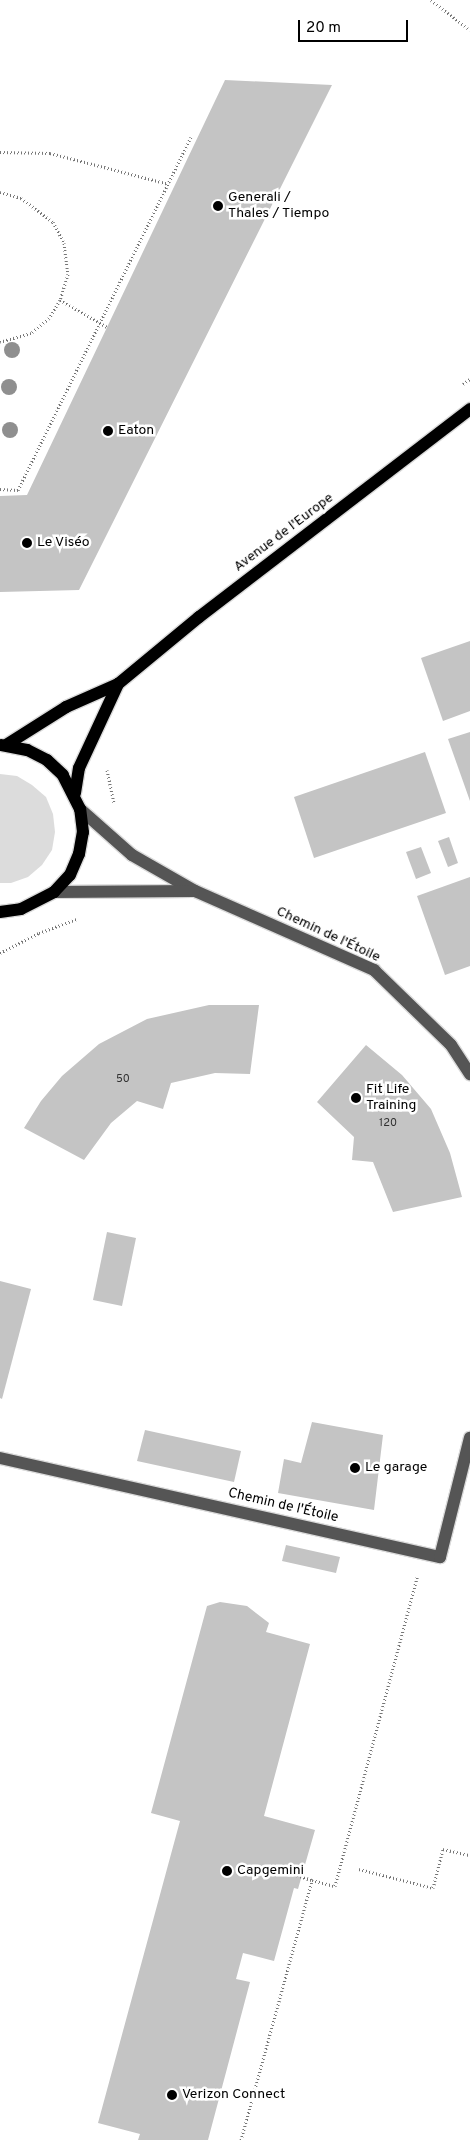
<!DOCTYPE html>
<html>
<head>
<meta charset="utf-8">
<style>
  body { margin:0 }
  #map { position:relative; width:470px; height:2140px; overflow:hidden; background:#fff; font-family:Overpass,sans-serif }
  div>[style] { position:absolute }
  .green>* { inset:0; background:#dcdcdc }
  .building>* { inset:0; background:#c4c4c4 }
  .path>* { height:3px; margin-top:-1.5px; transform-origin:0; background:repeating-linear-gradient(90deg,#777 0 1px,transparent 0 3.5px) }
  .roads { filter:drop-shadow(1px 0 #dbdbdb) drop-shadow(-1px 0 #dbdbdb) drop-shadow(0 1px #dbdbdb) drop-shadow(0 -1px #dbdbdb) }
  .minor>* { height:12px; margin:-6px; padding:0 6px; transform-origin:6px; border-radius:6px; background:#555 }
  .major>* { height:12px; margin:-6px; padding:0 6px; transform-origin:6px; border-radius:6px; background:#000 }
  .trees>* { width:16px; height:16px; margin:-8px; border-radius:50%; background:#8f8f8f }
  .dots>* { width:14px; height:14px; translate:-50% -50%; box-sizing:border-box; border:2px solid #fff; border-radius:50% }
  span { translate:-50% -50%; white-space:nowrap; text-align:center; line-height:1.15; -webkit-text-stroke:5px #fff; paint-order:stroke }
  .number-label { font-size:11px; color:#313131 }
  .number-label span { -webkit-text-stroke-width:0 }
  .poi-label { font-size:14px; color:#000 }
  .left { translate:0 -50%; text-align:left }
  .street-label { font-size:14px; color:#000 }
  .scale { position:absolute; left:298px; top:20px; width:110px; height:22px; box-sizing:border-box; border:2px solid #000; border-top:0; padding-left:6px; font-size:15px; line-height:18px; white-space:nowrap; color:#000; -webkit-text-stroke:4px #fff; paint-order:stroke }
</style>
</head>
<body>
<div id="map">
  <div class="green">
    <div style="clip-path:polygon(0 774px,17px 776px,32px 785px,46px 797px,53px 814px,55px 832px,52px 850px,42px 865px,28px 877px,11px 883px,0 883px)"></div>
  </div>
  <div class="building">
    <div style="clip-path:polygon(225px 80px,332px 85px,79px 590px,0 592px,0 496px,27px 495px)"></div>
    <div style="clip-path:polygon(470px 641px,470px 711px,443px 721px,421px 658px)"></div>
    <div style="clip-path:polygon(470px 732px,470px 801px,448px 739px)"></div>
    <div style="clip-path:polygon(425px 752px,446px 813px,314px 858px,294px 797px)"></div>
    <div style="clip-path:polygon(449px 837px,458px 863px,448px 867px,438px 841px)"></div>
    <div style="clip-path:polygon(421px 847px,431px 873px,416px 879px,406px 852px)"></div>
    <div style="clip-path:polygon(470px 877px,470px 966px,445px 975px,417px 896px)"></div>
    <div style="clip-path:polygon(209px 1005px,259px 1005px,250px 1074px,215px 1073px,171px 1083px,163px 1109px,137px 1101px,111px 1123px,84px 1160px,24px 1128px,41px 1101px,62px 1076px,99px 1044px,147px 1019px)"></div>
    <div style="clip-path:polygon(366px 1045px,402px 1075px,431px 1109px,450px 1153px,462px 1197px,393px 1212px,373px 1162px,352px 1160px,354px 1137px,317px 1102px)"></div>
    <div style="clip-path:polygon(107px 1232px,136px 1238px,122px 1306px,93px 1300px)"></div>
    <div style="clip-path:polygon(0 1281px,31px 1289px,2px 1399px,0 1398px)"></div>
    <div style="clip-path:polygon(312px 1422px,383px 1435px,374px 1510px,278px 1493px,284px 1459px,301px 1463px)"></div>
    <div style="clip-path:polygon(145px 1430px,241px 1451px,234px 1482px,137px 1461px)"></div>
    <div style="clip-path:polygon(286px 1545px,340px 1557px,336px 1573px,282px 1561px)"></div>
    <div style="clip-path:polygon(220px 1602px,247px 1606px,269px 1623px,266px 1632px,310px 1644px,264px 1816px,315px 1830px,298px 1889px,294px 1888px,274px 1961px,243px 1953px,236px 1979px,250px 1982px,208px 2140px,138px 2140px,140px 2134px,98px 2123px,180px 1821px,151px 1813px,207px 1606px)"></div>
  </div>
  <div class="path">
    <div style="left:431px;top:0;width:49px;rotate:37.6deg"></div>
    <div style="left:0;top:152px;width:50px;rotate:1.1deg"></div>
    <div style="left:50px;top:153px;width:123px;rotate:14.6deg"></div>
    <div style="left:0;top:192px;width:22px;rotate:16deg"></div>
    <div style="left:21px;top:198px;width:40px;rotate:37deg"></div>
    <div style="left:53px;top:222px;width:24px;rotate:62deg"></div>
    <div style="left:64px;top:243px;width:31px;rotate:83deg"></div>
    <div style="left:68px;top:274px;width:27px;rotate:107deg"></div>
    <div style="left:60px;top:300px;width:21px;rotate:121deg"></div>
    <div style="left:49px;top:318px;width:23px;rotate:140deg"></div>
    <div style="left:31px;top:333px;width:32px;rotate:164deg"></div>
    <div style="left:60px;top:300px;width:54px;rotate:29.9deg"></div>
    <div style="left:463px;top:384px;width:9px;rotate:-36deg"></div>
    <div style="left:0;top:489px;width:18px;rotate:3deg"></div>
    <div style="left:18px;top:490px;width:393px;rotate:-63.9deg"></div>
    <div style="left:107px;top:770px;width:34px;rotate:78deg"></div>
    <div style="left:0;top:953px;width:44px;rotate:-27.1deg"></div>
    <div style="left:39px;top:933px;width:40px;rotate:-20.2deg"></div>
    <div style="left:359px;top:1869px;width:76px;rotate:14.4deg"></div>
    <div style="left:433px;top:1888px;width:40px;rotate:-75.6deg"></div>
    <div style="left:443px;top:1849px;width:28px;rotate:13deg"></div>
    <div style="left:287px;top:1872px;width:26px;rotate:18deg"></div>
    <div style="left:241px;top:2140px;width:270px;rotate:-74.7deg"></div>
    <div style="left:312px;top:1880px;width:24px;rotate:15deg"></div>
    <div style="left:335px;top:1886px;width:320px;rotate:-75.1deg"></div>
  </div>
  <div class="roads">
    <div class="minor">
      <div style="left:80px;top:809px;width:69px;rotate:41.5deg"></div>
      <div style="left:132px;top:855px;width:73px;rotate:29.7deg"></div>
      <div style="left:195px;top:891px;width:196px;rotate:23.8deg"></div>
      <div style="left:374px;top:970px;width:107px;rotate:44.2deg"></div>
      <div style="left:451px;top:1045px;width:35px;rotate:57deg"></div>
      <div style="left:54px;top:892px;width:140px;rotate:-0.4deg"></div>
      <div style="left:0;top:1458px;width:451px;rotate:12.7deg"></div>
      <div style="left:440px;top:1557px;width:123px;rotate:-75.9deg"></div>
    </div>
    <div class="major">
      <div style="left:6px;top:745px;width:71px;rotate:-32.3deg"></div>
      <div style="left:66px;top:707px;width:57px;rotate:-23.9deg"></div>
      <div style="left:118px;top:684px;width:105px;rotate:-39.6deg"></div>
      <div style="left:199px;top:617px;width:342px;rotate:-37.5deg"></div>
      <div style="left:75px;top:793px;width:25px;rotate:-81deg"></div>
      <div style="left:79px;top:768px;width:93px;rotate:-65.1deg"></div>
      <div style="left:0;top:912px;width:21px;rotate:-8deg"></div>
      <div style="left:21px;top:909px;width:37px;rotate:-27deg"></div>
      <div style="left:54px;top:892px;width:23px;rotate:-47deg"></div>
      <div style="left:70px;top:875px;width:23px;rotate:-67deg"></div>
      <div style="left:79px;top:854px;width:22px;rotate:-80deg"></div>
      <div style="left:83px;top:832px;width:23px;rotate:-97deg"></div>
      <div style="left:80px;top:809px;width:38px;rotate:-117deg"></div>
      <div style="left:63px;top:775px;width:22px;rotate:-137deg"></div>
      <div style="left:47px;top:760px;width:22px;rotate:-153deg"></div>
      <div style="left:27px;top:750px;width:26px;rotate:-169deg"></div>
    </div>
  </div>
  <div class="trees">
    <div style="left:12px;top:350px"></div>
    <div style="left:9px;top:387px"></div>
    <div style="left:10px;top:430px"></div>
  </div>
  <div class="dots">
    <div style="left:218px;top:206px;background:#000"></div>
    <div style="left:108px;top:431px;background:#000"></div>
    <div style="left:27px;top:543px;background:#000"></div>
    <div style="left:356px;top:1098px;background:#000"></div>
    <div style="left:355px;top:1468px;background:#000"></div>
    <div style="left:227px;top:1871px;background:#000"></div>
    <div style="left:172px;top:2095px;background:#000"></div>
  </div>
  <div class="number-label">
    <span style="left:123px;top:1079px">50</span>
    <span style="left:388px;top:1123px">120</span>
  </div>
  <div class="poi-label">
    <span class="left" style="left:228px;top:206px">Generali /<br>Thales / Tiempo</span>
    <span class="left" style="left:118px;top:431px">Eaton</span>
    <span class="left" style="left:37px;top:543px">Le Viséo</span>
    <span class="left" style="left:366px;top:1098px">Fit Life<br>Training</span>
    <span class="left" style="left:365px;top:1468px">Le garage</span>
    <span class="left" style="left:237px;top:1871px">Capgemini</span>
    <span class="left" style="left:182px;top:2095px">Verizon Connect</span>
  </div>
  <div class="street-label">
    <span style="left:284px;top:533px;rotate:-37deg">Avenue de l'Europe</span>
    <span style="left:328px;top:935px;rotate:25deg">Chemin de l'Étoile</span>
    <span style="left:283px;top:1506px;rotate:13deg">Chemin de l'Étoile</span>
  </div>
  <div class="scale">20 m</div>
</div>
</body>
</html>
